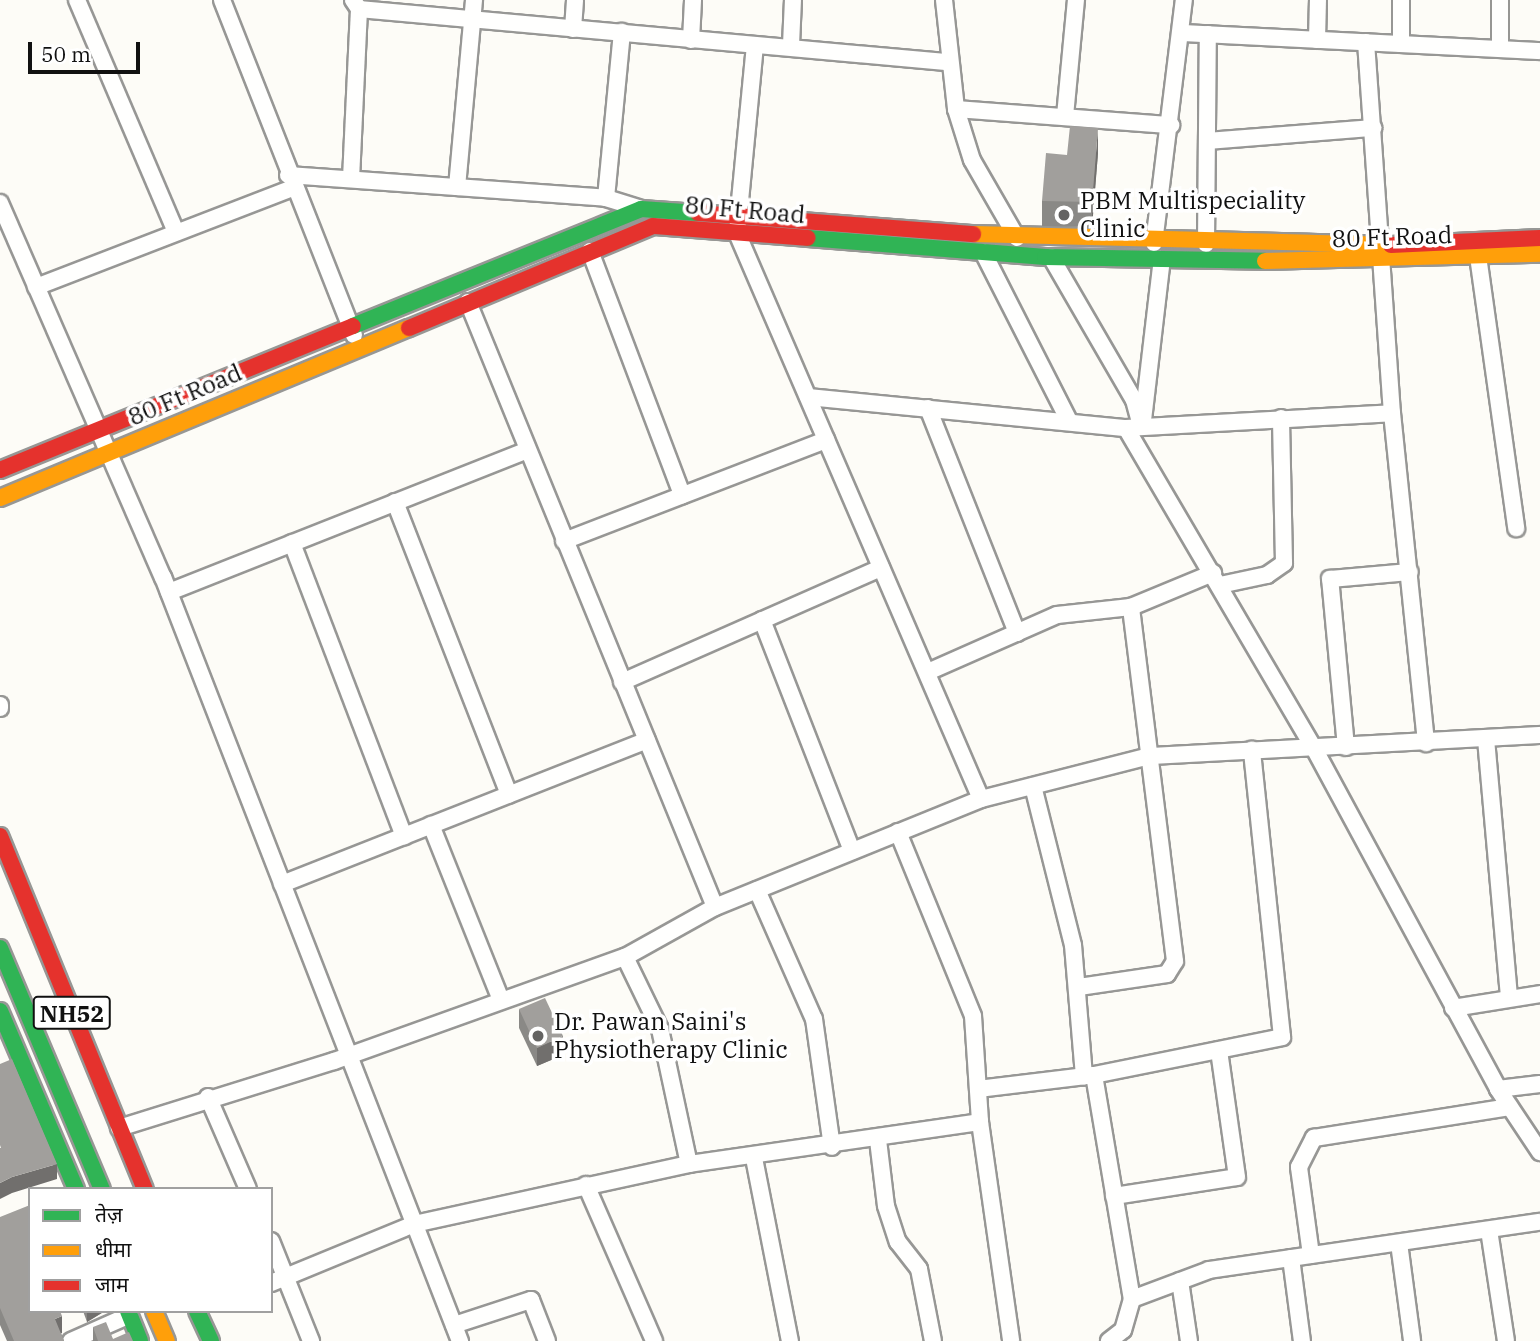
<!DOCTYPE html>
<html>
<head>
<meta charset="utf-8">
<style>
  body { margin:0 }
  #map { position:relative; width:1540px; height:1341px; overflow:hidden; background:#fdfcf7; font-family:"IBM Plex Serif","Noto Sans Devanagari",serif }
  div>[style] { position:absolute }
  .roads { filter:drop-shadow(2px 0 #979795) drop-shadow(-2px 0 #979795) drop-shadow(0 2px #979795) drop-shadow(0 -2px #979795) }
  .street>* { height:16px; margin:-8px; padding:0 8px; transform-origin:8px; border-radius:8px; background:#fffffe }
  .fast>* { height:16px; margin:-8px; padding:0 8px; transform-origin:8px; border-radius:8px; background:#30b455 }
  .slow>* { height:16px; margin:-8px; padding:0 8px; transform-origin:8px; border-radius:8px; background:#ff9f0a }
  .jam>* { height:16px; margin:-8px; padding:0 8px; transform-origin:8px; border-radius:8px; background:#e5322d }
  .wall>* { inset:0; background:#8a8986 }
  .shaded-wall>* { inset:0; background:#716f6d }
  .building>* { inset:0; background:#a19f9c }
  .dots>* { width:19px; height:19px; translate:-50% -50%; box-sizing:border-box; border:4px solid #fff; border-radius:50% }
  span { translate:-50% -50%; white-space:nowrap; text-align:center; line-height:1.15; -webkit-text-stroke:7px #fff; paint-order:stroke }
  .shield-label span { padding:2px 5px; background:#fff; border:2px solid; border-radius:5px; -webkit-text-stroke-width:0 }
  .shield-label { font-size:23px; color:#111; font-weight:700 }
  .poi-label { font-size:24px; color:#111 }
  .left { translate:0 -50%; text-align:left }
  .street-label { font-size:24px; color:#111 }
  .legend { position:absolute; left:28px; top:1187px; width:245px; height:126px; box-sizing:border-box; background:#fff; border:2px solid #a0a0a0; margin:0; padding:9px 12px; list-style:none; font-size:21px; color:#111 }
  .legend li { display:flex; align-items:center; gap:14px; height:35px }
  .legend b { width:35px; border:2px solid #a0a0a0 }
  .scale { position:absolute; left:28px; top:42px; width:112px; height:32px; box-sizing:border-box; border:4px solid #111; border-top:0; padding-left:9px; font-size:21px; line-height:24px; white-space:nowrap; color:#111; -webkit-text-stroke:5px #fff; paint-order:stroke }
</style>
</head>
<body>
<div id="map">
  <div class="roads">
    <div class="street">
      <div style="left:77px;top:0;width:252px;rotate:66.9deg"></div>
      <div style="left:222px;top:0;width:360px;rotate:68.5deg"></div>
      <div style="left:353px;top:0;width:11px;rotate:56deg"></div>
      <div style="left:359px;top:9px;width:589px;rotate:5.16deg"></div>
      <div style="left:944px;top:0;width:110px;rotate:83.7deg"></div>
      <div style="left:956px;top:109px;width:53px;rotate:72.6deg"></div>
      <div style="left:972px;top:160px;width:90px;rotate:60deg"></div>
      <div style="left:1500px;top:0;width:49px;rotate:90deg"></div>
      <div style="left:573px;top:29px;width:29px;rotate:-86deg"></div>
      <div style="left:1181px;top:33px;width:359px;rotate:2.9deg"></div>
      <div style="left:691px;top:40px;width:40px;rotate:-87.1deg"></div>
      <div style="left:1317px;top:40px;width:40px;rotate:-88.6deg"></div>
      <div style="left:1366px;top:42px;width:372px;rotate:86deg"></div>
      <div style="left:1392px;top:413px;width:332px;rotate:84.1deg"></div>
      <div style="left:1401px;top:44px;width:44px;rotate:-90deg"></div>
      <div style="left:755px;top:45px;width:189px;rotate:95.5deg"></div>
      <div style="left:737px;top:233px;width:616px;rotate:66.68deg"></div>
      <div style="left:791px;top:45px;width:45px;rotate:-87.5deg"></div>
      <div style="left:956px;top:109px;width:216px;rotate:4.3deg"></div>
      <div style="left:1065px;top:116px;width:117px;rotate:-84.6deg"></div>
      <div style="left:1207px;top:141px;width:167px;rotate:-4.5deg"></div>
      <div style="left:288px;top:175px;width:319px;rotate:4.1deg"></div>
      <div style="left:606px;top:198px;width:37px;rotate:17deg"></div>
      <div style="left:351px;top:179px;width:170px;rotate:-87.3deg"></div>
      <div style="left:457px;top:187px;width:188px;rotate:-84.8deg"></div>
      <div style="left:606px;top:198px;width:167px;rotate:-84.5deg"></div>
      <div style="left:0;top:203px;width:408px;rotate:66.5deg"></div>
      <div style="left:163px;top:577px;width:820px;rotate:68.76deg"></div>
      <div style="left:1154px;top:243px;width:245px;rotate:-83deg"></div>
      <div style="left:1206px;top:244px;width:210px;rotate:-89.5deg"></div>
      <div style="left:590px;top:251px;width:261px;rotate:69.3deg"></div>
      <div style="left:983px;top:252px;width:190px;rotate:63deg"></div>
      <div style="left:1478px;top:256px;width:275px;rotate:82deg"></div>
      <div style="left:1051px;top:257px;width:165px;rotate:59.9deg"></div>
      <div style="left:1134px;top:400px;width:28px;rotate:75deg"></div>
      <div style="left:36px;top:287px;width:275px;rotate:-21.1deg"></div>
      <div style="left:468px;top:302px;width:653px;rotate:67.79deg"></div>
      <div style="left:808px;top:397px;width:320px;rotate:5.6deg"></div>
      <div style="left:1126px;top:428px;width:266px;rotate:-3.2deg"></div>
      <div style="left:928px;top:408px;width:242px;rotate:68.4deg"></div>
      <div style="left:1143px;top:420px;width:162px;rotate:-83.3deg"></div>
      <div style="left:1126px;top:428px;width:373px;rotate:59.6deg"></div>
      <div style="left:1315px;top:750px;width:385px;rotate:61.6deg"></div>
      <div style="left:1498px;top:1089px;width:76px;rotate:56.3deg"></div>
      <div style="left:395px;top:502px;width:314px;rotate:68.7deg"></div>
      <div style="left:564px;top:541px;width:281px;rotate:-21.1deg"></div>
      <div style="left:292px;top:543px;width:314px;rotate:69.1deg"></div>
      <div style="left:1220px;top:585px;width:48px;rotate:-12deg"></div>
      <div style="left:1267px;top:575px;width:21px;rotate:-35deg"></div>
      <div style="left:1284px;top:563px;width:145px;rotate:-91.2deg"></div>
      <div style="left:169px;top:592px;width:385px;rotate:-21.6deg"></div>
      <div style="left:762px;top:620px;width:248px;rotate:68.7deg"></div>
      <div style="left:930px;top:671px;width:139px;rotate:-23.8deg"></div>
      <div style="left:1057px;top:615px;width:74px;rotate:-6.2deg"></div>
      <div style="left:1131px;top:607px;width:89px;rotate:-22.5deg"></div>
      <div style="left:622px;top:682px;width:283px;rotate:-23.8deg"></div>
      <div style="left:0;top:705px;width:3px;rotate:90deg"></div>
      <div style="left:1486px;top:739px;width:260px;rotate:84.9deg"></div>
      <div style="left:1346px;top:747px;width:169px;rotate:-95.4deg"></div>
      <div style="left:1330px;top:579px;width:80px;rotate:-5deg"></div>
      <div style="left:1033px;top:786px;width:164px;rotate:75.9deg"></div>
      <div style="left:1073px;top:945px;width:132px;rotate:85.2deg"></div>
      <div style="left:431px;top:825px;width:188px;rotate:68.2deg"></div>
      <div style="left:898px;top:832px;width:199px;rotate:67.8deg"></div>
      <div style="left:973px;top:1016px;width:106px;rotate:86.2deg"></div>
      <div style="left:980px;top:1122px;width:221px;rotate:81.9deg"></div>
      <div style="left:282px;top:884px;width:392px;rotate:-21.5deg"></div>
      <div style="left:757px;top:890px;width:141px;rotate:66.2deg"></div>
      <div style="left:814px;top:1019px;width:129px;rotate:82deg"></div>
      <div style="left:625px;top:957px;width:80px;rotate:64.1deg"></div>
      <div style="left:660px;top:1029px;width:138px;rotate:77.9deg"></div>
      <div style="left:1079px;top:987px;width:89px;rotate:-8.4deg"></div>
      <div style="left:1167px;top:974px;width:15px;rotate:-58deg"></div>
      <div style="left:1175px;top:961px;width:357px;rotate:-97.1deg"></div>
      <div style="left:1453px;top:1008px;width:88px;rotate:-9.1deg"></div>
      <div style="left:1094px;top:1075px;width:192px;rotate:-11.4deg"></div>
      <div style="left:1282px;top:1037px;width:289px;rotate:-96deg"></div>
      <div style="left:978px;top:1089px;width:117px;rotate:-6.9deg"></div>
      <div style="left:1094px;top:1075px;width:227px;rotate:80.4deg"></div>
      <div style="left:1132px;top:1299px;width:32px;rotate:106deg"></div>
      <div style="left:1123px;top:1330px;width:18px;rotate:142deg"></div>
      <div style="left:1498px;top:1089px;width:42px;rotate:-6.8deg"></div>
      <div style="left:208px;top:1097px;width:100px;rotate:66.5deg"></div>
      <div style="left:119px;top:1128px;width:225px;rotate:-17.3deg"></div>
      <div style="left:334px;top:1061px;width:309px;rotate:-19.7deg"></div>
      <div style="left:625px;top:957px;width:103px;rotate:-29.1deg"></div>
      <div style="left:715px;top:907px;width:287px;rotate:-22.1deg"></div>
      <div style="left:981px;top:799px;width:174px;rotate:-14.3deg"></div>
      <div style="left:1150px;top:756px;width:391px;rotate:-3.1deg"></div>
      <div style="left:878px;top:1140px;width:66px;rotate:83.1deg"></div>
      <div style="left:886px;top:1206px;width:38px;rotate:72deg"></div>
      <div style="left:898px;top:1242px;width:34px;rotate:52deg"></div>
      <div style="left:919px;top:1269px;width:73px;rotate:79deg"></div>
      <div style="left:754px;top:1158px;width:187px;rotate:78.9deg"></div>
      <div style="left:586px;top:1185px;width:170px;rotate:66.4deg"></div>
      <div style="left:1114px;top:1196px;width:124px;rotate:-8.8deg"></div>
      <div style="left:1237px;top:1177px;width:128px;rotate:-98.1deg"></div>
      <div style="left:1489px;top:1230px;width:112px;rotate:81.3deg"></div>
      <div style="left:271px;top:1241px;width:108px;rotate:68.2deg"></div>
      <div style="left:1399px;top:1243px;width:99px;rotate:82.4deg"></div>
      <div style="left:1311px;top:1255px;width:89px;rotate:-97.8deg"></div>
      <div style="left:1299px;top:1167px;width:33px;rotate:-63deg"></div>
      <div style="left:1314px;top:1138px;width:198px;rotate:-9deg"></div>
      <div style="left:1291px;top:1258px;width:84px;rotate:82.5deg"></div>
      <div style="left:1180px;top:1281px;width:61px;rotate:81.5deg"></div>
      <div style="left:271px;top:1283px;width:155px;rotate:-22.4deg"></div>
      <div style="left:414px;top:1224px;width:281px;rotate:-12.3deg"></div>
      <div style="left:689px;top:1164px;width:294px;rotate:-8.2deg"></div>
      <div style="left:1132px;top:1299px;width:82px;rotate:-20.6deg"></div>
      <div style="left:1209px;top:1270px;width:334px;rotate:-8.3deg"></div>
      <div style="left:454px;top:1325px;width:81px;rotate:-18deg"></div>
      <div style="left:531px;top:1300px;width:44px;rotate:68.7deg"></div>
      <div style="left:71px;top:1341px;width:64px;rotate:-23.8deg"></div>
    </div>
    <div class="fast">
      <div style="left:808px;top:238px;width:238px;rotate:4.6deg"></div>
      <div style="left:1045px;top:257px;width:220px;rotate:1deg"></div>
      <div style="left:353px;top:326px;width:311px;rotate:-22.1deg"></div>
      <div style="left:641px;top:209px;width:57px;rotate:4deg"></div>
      <div style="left:0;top:948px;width:262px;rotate:67.1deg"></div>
      <div style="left:0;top:1011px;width:194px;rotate:66.9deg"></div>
      <div style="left:128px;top:1311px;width:32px;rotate:68deg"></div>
      <div style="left:197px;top:1311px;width:33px;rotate:65deg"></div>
    </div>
    <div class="slow">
      <div style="left:973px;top:234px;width:418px;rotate:1.5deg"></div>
      <div style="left:1265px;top:261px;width:275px;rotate:-1.5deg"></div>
      <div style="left:0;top:498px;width:443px;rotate:-22.6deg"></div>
      <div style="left:154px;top:1311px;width:33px;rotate:67deg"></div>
    </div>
    <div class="jam">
      <div style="left:698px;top:213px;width:276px;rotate:4.4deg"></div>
      <div style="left:1391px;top:245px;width:149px;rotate:-2.7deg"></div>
      <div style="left:409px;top:328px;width:264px;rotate:-22.7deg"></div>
      <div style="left:653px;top:226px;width:155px;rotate:4.4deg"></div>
      <div style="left:0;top:470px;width:381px;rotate:-22.2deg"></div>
      <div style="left:0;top:836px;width:382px;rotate:67.7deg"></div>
    </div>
  </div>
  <div class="wall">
    <div style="clip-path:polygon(1098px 153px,1092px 227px,1042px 226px,1042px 201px,1067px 155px)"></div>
    <div style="clip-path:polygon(519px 1009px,563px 1055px,537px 1066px,519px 1028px)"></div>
    <div style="clip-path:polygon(0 1217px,62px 1333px,61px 1333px,64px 1341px,7px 1341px,0 1325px)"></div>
    <div style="clip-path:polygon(83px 1311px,105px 1311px,87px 1322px)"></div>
    <div style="clip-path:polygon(93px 1327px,113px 1339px,133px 1341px,93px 1341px)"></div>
  </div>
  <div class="shaded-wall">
    <div style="clip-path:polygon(1098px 128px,1098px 153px,1092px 227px,1092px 202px)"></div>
    <div style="clip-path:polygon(563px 1036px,563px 1055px,537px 1066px,537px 1048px)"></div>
    <div style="clip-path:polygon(57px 1164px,57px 1179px,12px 1193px,0 1199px,0 1183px,12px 1177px)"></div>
    <div style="clip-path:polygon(87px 1311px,105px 1311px,87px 1322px)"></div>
    <div style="clip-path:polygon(62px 1316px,62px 1333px,55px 1336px,55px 1319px)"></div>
  </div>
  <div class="building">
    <div style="clip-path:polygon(1070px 126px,1098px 128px,1092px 202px,1042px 201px,1046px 153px,1067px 155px)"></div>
    <div style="clip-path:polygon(545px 998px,563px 1036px,537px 1048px,519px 1009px)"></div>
    <div style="clip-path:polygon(12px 1059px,57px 1164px,12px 1177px,0 1183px,0 1148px,1px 1148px,0 1145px,0 1064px)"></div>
    <div style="clip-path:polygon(30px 1205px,30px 1311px,60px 1311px,62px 1316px,55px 1319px,64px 1341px,14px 1341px,0 1308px,0 1217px)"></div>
    <div style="clip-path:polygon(106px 1322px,113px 1339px,129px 1332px,133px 1341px,98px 1341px,93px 1327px)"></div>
  </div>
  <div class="dots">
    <div style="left:1064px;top:215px;background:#646362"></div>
    <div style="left:538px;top:1036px;background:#646362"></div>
  </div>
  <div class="shield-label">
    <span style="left:72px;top:1013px">NH52</span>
  </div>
  <div class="poi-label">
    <span class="left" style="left:1080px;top:215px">PBM Multispeciality<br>Clinic</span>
    <span class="left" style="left:554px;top:1036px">Dr. Pawan Saini's<br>Physiotherapy Clinic</span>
  </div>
  <div class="street-label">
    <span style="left:745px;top:210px;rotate:5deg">80 Ft Road</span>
    <span style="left:1392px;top:237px;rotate:-2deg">80 Ft Road</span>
    <span style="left:185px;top:395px;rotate:-23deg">80 Ft Road</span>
  </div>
  <ul class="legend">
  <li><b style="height:9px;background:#30b455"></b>तेज़</li>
  <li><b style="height:9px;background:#ff9f0a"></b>धीमा</li>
  <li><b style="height:9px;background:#e5322d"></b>जाम</li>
  </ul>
  <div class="scale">50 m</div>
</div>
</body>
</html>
